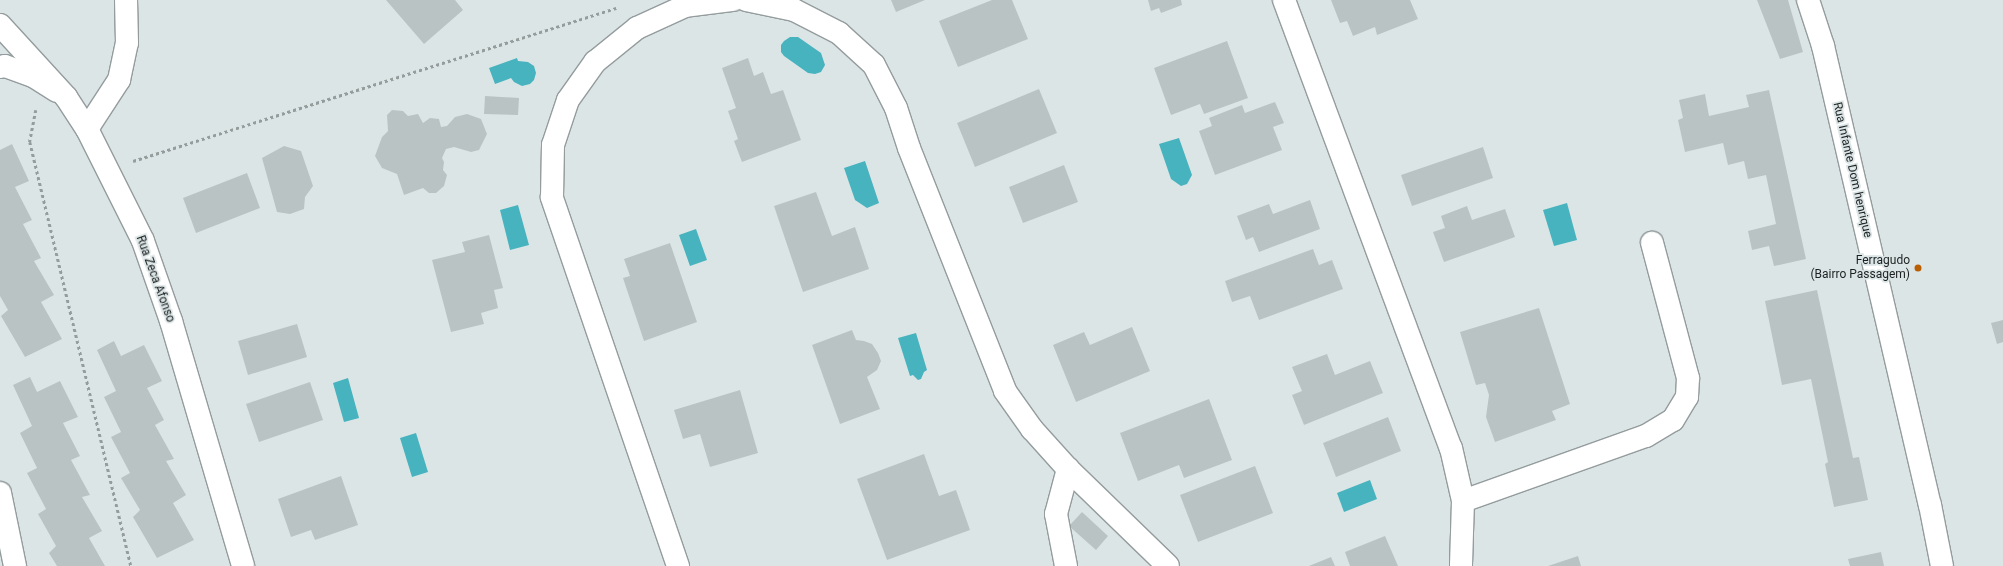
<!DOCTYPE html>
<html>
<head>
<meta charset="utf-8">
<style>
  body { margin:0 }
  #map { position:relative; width:2003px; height:566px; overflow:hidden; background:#dce5e6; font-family:Roboto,sans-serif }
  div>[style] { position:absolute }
  .water>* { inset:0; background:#46b3be }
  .building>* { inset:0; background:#bac3c4 }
  .path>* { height:2.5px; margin-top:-1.25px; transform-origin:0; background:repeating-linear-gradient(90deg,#949c9c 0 3px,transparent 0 6px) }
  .roads { filter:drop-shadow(1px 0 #949c9d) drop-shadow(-1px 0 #949c9d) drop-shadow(0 1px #949c9d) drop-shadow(0 -1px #949c9d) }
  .minor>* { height:22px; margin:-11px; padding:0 11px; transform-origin:11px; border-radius:11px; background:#fff }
  .tertiary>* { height:22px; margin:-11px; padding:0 11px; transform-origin:11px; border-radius:11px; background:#fff }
  .dots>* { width:11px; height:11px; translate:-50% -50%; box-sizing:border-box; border:2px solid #dce5e6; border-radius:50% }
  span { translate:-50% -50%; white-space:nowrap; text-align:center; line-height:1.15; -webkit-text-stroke:3.5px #dce5e6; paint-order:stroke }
  .street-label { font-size:12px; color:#1c2020 }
  .poi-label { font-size:12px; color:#1c2020 }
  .right { translate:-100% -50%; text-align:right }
</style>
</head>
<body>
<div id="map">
  <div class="water">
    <div style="clip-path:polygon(790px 37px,798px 37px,821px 53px,825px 65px,821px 72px,815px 74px,808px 73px,784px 56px,781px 52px,781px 45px,784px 41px)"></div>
    <div style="clip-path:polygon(517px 58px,518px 61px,528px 62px,534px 66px,536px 73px,534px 80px,530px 84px,522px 86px,514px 82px,511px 78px,495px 84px,489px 68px)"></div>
    <div style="clip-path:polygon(1179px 138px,1192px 175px,1187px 184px,1181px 186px,1171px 179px,1159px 144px)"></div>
    <div style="clip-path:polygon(865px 161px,879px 203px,867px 208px,855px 200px,844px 168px)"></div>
    <div style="clip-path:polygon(1567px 203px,1577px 240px,1554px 246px,1543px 210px)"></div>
    <div style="clip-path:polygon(518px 205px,529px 245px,510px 250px,500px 210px)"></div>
    <div style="clip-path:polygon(696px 229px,707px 260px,690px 266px,679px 235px)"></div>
    <div style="clip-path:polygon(916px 333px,927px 370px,924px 372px,921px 379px,918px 380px,913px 375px,910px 376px,898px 338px)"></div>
    <div style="clip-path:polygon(348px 378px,359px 418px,344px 422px,333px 383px)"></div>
    <div style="clip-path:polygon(416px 433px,428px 472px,412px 477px,400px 438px)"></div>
    <div style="clip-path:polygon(1370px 480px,1377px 499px,1344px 512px,1337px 493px)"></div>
  </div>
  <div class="building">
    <div style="clip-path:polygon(386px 0,455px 0,463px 10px,424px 44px)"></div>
    <div style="clip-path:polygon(891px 0,925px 0,896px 12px)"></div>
    <div style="clip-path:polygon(992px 0,1012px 0,1028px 39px,958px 67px,939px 21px)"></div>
    <div style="clip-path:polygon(1148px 0,1181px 0,1182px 5px,1161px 13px,1159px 8px,1151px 11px)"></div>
    <div style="clip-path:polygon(1331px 0,1410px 0,1418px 19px,1377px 35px,1375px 27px,1353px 36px,1347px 21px,1340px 23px)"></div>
    <div style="clip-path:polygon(1757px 0,1788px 0,1803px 52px,1780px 59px)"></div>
    <div style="clip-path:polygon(1227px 41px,1248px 98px,1204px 114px,1200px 104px,1171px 115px,1154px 68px)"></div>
    <div style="clip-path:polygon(748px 58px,754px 76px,763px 72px,771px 94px,783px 90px,801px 140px,742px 162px,734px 141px,738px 139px,728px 111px,736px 108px,722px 68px)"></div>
    <div style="clip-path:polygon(1039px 89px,1057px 133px,975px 167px,957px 123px)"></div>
    <div style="clip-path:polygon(1769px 90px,1806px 259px,1774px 266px,1769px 246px,1752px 250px,1748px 231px,1776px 224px,1766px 175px,1748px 179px,1744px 161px,1728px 165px,1723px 143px,1685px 152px,1678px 120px,1683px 118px,1679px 100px,1705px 94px,1709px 116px,1749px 107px,1746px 95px)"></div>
    <div style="clip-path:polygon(485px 96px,519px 98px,518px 115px,484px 114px)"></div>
    <div style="clip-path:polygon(1275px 102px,1284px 123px,1273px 127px,1282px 150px,1215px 175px,1199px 131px,1212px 126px,1209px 118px,1242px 105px,1245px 113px)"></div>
    <div style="clip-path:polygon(392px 110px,403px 111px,408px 116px,418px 114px,423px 123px,430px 118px,439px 119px,441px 127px,447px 126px,455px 117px,467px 114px,481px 119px,487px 134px,479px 150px,471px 152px,454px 147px,446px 149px,442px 158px,444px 162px,443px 170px,447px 175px,444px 186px,436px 193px,429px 193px,423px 188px,404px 195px,397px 174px,382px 168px,375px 156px,382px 137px,388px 131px,387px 115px)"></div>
    <div style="clip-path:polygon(12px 144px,29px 181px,15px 187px,32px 220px,23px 224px,41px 258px,34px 261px,54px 295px,41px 302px,62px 339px,25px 357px,1px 316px,8px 310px,0 296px,0 150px)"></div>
    <div style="clip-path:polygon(284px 146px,301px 151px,313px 186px,305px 197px,304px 209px,290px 214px,277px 212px,262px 158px)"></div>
    <div style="clip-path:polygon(1483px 147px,1493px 178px,1412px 206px,1401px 175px)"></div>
    <div style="clip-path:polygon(1064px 165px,1078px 202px,1023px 223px,1009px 187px)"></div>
    <div style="clip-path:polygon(247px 173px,260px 208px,196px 233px,183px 198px)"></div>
    <div style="clip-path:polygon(816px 192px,832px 236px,855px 227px,869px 269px,803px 292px,774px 206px)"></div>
    <div style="clip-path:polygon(1310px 200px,1320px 229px,1259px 252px,1253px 237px,1246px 240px,1237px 216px,1269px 204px,1273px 214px)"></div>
    <div style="clip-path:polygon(1467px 206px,1472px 220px,1505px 209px,1515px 237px,1444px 262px,1433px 232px,1445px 228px,1441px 216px)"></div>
    <div style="clip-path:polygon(489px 235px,503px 288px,494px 290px,498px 308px,481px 313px,484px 324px,451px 332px,432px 260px,465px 252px,462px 242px)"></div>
    <div style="clip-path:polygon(670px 243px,697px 322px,644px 341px,623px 278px,630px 276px,624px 259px)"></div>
    <div style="clip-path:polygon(1313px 249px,1319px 265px,1332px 260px,1343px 289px,1259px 320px,1250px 296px,1232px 302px,1225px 281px)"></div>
    <div style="clip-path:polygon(1817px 290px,1853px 458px,1859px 457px,1868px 500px,1834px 507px,1825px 464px,1828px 462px,1811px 379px,1782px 385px,1765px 301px)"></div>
    <div style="clip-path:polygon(1539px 308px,1570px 404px,1552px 411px,1556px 420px,1495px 442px,1486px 417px,1489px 395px,1485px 383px,1476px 385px,1460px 332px)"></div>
    <div style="clip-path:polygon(2003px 320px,2003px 342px,1997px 344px,1991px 323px)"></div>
    <div style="clip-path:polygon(297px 324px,307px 357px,248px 375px,238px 341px)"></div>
    <div style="clip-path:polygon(1132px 327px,1150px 371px,1076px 402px,1053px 345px,1084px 332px,1090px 345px)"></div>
    <div style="clip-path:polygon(852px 330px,856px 340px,864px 341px,872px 344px,878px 353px,881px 361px,877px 370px,867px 377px,880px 409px,840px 424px,812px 345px)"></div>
    <div style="clip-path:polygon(114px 341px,121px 356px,144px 345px,162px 381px,147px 388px,164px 420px,155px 425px,174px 459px,166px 461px,186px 495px,173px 503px,194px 540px,157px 558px,133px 517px,140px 510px,121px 478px,130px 473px,111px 437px,121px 432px,104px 397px,116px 391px,97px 350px)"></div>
    <div style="clip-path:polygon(1327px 354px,1335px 375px,1370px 361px,1383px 393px,1304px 425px,1292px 395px,1302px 391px,1292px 367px)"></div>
    <div style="clip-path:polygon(30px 377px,37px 392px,60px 381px,78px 417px,63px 423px,80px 456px,71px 460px,90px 495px,82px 497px,102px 531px,89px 538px,105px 566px,57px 566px,49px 553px,56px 546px,38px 514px,46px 509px,27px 473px,37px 468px,20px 433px,32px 426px,13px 385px)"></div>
    <div style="clip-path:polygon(310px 382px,323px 420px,259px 442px,246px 404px)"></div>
    <div style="clip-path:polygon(740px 390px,758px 453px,710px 467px,700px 434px,683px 439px,674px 410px)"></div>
    <div style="clip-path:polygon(1209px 399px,1232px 460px,1184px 478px,1179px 465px,1138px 481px,1120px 433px)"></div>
    <div style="clip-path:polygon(1388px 417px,1401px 451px,1336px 477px,1323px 443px)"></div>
    <div style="clip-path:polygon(924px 454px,939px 496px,956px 490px,970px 530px,887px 560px,857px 479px)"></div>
    <div style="clip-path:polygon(1255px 466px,1273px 513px,1198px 542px,1180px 495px)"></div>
    <div style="clip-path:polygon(341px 476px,358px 525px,315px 540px,311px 530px,291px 537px,278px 499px)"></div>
    <div style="clip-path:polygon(1082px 512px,1108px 536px,1096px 550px,1069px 526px)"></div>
    <div style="clip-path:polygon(1385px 536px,1398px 566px,1350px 566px,1345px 552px)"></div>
    <div style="clip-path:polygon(1881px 552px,1884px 566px,1850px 566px,1848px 559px)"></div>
    <div style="clip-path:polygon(1578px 556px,1581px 566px,1548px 566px)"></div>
    <div style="clip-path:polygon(1331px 557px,1335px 566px,1309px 566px)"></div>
  </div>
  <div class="path">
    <div style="left:36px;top:110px;width:33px;rotate:101deg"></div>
    <div style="left:30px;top:142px;width:436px;rotate:76.6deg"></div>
    <div style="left:133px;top:161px;width:507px;rotate:-17.58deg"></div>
  </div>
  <div class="roads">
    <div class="minor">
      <div style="left:746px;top:0;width:49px;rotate:11.8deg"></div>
      <div style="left:794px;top:10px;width:51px;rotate:27.1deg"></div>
      <div style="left:839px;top:33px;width:47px;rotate:42.4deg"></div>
      <div style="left:874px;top:65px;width:48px;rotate:62.9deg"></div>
      <div style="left:896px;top:108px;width:42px;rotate:72deg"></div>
      <div style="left:909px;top:148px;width:261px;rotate:68.4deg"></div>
      <div style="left:1005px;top:391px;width:47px;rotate:54.6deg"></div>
      <div style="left:1032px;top:429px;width:54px;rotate:48deg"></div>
      <div style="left:1068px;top:469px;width:139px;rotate:44.1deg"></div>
      <div style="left:1284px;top:0;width:478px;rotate:69.6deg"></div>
      <div style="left:1451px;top:448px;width:54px;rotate:77.2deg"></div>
      <div style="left:1463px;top:501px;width:65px;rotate:91.8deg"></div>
      <div style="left:0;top:67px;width:5px;rotate:-11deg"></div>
      <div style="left:5px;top:66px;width:30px;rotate:20deg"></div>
      <div style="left:33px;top:76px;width:28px;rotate:32deg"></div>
      <div style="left:87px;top:129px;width:59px;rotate:-56.9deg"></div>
      <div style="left:119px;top:80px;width:38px;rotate:-78deg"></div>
      <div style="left:127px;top:43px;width:43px;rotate:-91.3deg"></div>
      <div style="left:0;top:493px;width:75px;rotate:78.4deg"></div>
      <div style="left:1463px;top:501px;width:194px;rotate:-19.6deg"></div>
      <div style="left:1646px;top:436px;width:31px;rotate:-31deg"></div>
      <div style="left:1673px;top:420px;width:27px;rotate:-59deg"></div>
      <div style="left:1687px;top:397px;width:19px;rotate:-87deg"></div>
      <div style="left:1688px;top:378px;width:140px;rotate:-104.9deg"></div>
      <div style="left:678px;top:566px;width:390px;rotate:-108.9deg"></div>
      <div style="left:552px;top:197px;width:52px;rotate:-88.9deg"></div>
      <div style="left:553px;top:145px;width:47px;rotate:-71.6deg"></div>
      <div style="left:568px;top:100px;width:47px;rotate:-54.6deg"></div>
      <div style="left:595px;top:62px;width:54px;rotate:-39deg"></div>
      <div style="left:637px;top:28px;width:53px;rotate:-24.6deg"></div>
      <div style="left:685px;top:6px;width:48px;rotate:-7.1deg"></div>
      <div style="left:1066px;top:566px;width:53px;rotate:-100.9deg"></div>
      <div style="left:1056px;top:514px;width:47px;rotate:-75.1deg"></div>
    </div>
    <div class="tertiary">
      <div style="left:1808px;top:0;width:48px;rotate:71.9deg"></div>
      <div style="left:1823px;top:46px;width:471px;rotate:76.9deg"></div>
      <div style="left:1930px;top:505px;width:62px;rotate:78.9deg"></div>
      <div style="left:0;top:25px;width:98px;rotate:47.5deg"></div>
      <div style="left:66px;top:97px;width:38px;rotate:57deg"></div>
      <div style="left:87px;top:129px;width:125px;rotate:63.4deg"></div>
      <div style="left:143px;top:241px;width:85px;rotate:70.7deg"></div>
      <div style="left:171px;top:321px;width:255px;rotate:73.6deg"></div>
    </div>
  </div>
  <div class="dots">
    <div style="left:1918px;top:268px;background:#ba5e04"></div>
  </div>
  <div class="street-label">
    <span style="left:1852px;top:170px;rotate:77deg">Rua Infante Dom henrique</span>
    <span style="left:155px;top:279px;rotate:70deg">Rua Zeca Afonso</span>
  </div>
  <div class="poi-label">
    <span class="right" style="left:1910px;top:268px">Ferragudo<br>(Bairro Passagem)</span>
  </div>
</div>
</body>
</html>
